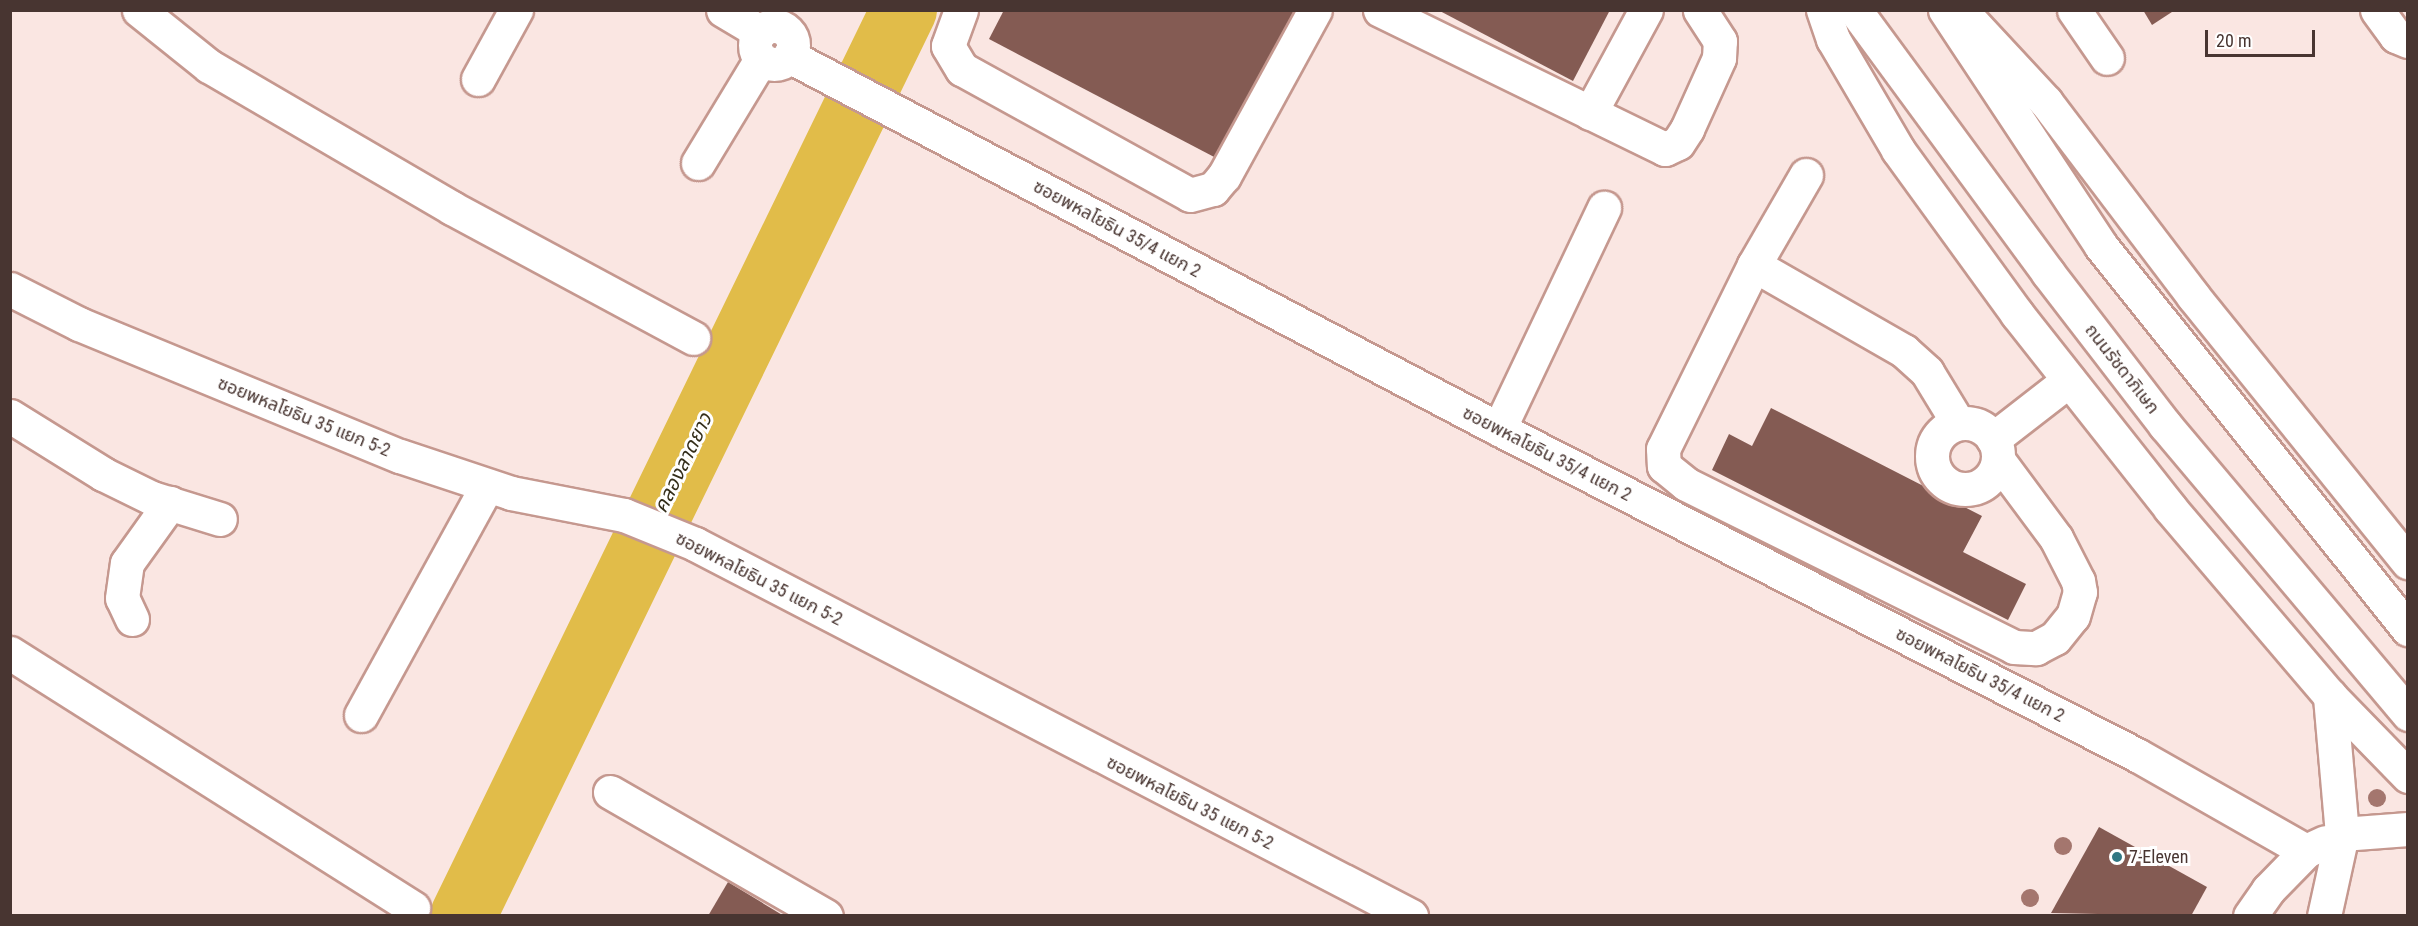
<!DOCTYPE html>
<html>
<head>
<meta charset="utf-8">
<style>
  body { margin:0 }
  #map { position:relative; width:2418px; height:926px; overflow:hidden; background:#fae6e2; font-family:"Roboto Condensed","Noto Sans Thai",sans-serif }
  div>[style] { position:absolute }
  .river>* { height:66px; margin:-33px; padding:0 33px; transform-origin:33px; border-radius:33px; background:#e1bc49 }
  .building>* { inset:0; background:#845b53 }
  .roads { filter:drop-shadow(2px 0 #c5988f) drop-shadow(-2px 0 #c5988f) drop-shadow(0 2px #c5988f) drop-shadow(0 -2px #c5988f) }
  .minor>* { height:33px; margin:-16.5px; padding:0 16.5px; transform-origin:16.5px; border-radius:16.5px; background:#fff }
  .minor>.ring { margin:-16.5px; padding:0; box-sizing:content-box; background:none; border:33px solid #fff; border-radius:50% }
  .major>* { height:33px; margin:-16.5px; padding:0 16.5px; transform-origin:16.5px; border-radius:16.5px; background:#fff }
  .trees>* { width:18px; height:18px; margin:-9px; border-radius:50%; background:#a4766e }
  .dots>* { width:16px; height:16px; translate:-50% -50%; box-sizing:border-box; border:3px solid #fff; border-radius:50% }
  span { translate:-50% -50%; white-space:nowrap; text-align:center; line-height:1.15; -webkit-text-stroke:6px #fff; paint-order:stroke }
  .street-label { font-size:18px; color:#483531 }
  .poi-label { font-size:18px; color:#483531 }
  .left { translate:0 -50%; text-align:left }
  .water-label { font-size:20px; color:#342e1a; font-style:italic }
  .frame { position:absolute; inset:0; border:12px solid #483531; pointer-events:none }
  .scale { position:absolute; left:2205px; top:30px; width:110px; height:27px; box-sizing:border-box; border:3px solid #483531; border-top:0; padding-left:8px; font-size:18px; line-height:21px; white-space:nowrap; color:#483531; -webkit-text-stroke:4px #fff; paint-order:stroke }
</style>
</head>
<body>
<div id="map">
  <div class="river">
    <div style="left:463px;top:916px;width:1008px;rotate:-64.05deg"></div>
  </div>
  <div class="building">
    <div style="clip-path:polygon(1004px 10px,1296px 10px,1218px 159px,989px 39px)"></div>
    <div style="clip-path:polygon(1438px 10px,1610px 10px,1573px 81px)"></div>
    <div style="clip-path:polygon(2143px 10px,2175px 10px,2152px 25px)"></div>
    <div style="clip-path:polygon(1771px 408px,1982px 516px,1963px 552px,2026px 584px,2008px 620px,1712px 470px,1729px 434px,1752px 446px)"></div>
    <div style="clip-path:polygon(2099px 827px,2207px 887px,2191px 916px,2051px 913px)"></div>
    <div style="clip-path:polygon(728px 882px,784px 916px,708px 916px)"></div>
  </div>
  <div class="roads">
    <div class="minor">
      <div style="left:139px;top:10px;width:90px;rotate:38.7deg"></div>
      <div style="left:209px;top:66px;width:281px;rotate:30.3deg"></div>
      <div style="left:452px;top:208px;width:274px;rotate:28.3deg"></div>
      <div style="left:723px;top:10px;width:43px;rotate:30.7deg"></div>
      <div style="left:961px;top:10px;width:38px;rotate:110deg"></div>
      <div style="left:948px;top:46px;width:27px;rotate:59deg"></div>
      <div style="left:962px;top:69px;width:260px;rotate:28.9deg"></div>
      <div style="left:1190px;top:195px;width:24px;rotate:-15deg"></div>
      <div style="left:1213px;top:189px;width:17px;rotate:-50deg"></div>
      <div style="left:1224px;top:176px;width:189px;rotate:-61.3deg"></div>
      <div style="left:1380px;top:10px;width:317px;rotate:26deg"></div>
      <div style="left:1665px;top:149px;width:14px;rotate:-25deg"></div>
      <div style="left:1678px;top:143px;width:17px;rotate:-57deg"></div>
      <div style="left:1687px;top:129px;width:78px;rotate:-65.7deg"></div>
      <div style="left:1719px;top:58px;width:17px;rotate:-87deg"></div>
      <div style="left:1720px;top:41px;width:37px;rotate:-123deg"></div>
      <div style="left:2074px;top:10px;width:58px;rotate:55.5deg"></div>
      <div style="left:2377px;top:10px;width:32px;rotate:54deg"></div>
      <div style="left:2396px;top:36px;width:13px;rotate:23deg"></div>
      <div class="ring" style="left:755px;top:26px;width:5px;height:5px"></div>
      <div style="left:789px;top:56px;width:802px;rotate:27.72deg"></div>
      <div style="left:1499px;top:429px;width:716px;rotate:27.07deg"></div>
      <div style="left:2137px;top:755px;width:194px;rotate:29.6deg"></div>
      <div style="left:478px;top:79px;width:79px;rotate:-61.2deg"></div>
      <div style="left:1590px;top:113px;width:117px;rotate:-61.5deg"></div>
      <div style="left:698px;top:163px;width:122px;rotate:-58.8deg"></div>
      <div style="left:1806px;top:175px;width:104px;rotate:120deg"></div>
      <div style="left:1754px;top:265px;width:205px;rotate:116.3deg"></div>
      <div style="left:1663px;top:449px;width:17px;rotate:87deg"></div>
      <div style="left:1664px;top:466px;width:28px;rotate:39deg"></div>
      <div style="left:1686px;top:484px;width:366px;rotate:26.4deg"></div>
      <div style="left:2014px;top:647px;width:22px;rotate:3deg"></div>
      <div style="left:2036px;top:648px;width:21px;rotate:-28deg"></div>
      <div style="left:2055px;top:638px;width:28px;rotate:-51deg"></div>
      <div style="left:2073px;top:616px;width:25px;rotate:-74deg"></div>
      <div style="left:2080px;top:592px;width:11px;rotate:-100deg"></div>
      <div style="left:2078px;top:581px;width:48px;rotate:-117.1deg"></div>
      <div style="left:2056px;top:538px;width:97px;rotate:-126.6deg"></div>
      <div style="left:1754px;top:265px;width:173px;rotate:29.8deg"></div>
      <div style="left:1904px;top:351px;width:31px;rotate:42deg"></div>
      <div style="left:1927px;top:372px;width:60px;rotate:58.7deg"></div>
      <div style="left:10px;top:289px;width:77px;rotate:26.9deg"></div>
      <div style="left:79px;top:324px;width:347px;rotate:22.4deg"></div>
      <div style="left:400px;top:456px;width:117px;rotate:18.4deg"></div>
      <div style="left:511px;top:493px;width:115px;rotate:11deg"></div>
      <div style="left:624px;top:515px;width:77px;rotate:22.2deg"></div>
      <div style="left:695px;top:544px;width:807px;rotate:27.45deg"></div>
      <div style="left:10px;top:416px;width:110px;rotate:31.9deg"></div>
      <div style="left:103px;top:474px;width:55px;rotate:26.1deg"></div>
      <div style="left:152px;top:498px;width:71px;rotate:17.2deg"></div>
      <div class="ring" style="left:1932px;top:423px;width:33px;height:33px"></div>
      <div style="left:1499px;top:429px;width:245px;rotate:-64.6deg"></div>
      <div style="left:1993px;top:439px;width:96px;rotate:-37.8deg"></div>
      <div style="left:132px;top:619px;width:23px;rotate:-115deg"></div>
      <div style="left:122px;top:598px;width:35px;rotate:-82deg"></div>
      <div style="left:127px;top:563px;width:74px;rotate:-54.4deg"></div>
      <div style="left:10px;top:653px;width:477px;rotate:32.3deg"></div>
      <div style="left:361px;top:715px;width:261px;rotate:-61.2deg"></div>
      <div style="left:610px;top:792px;width:249px;rotate:29.9deg"></div>
      <div style="left:2250px;top:916px;width:32px;rotate:-55deg"></div>
      <div style="left:2268px;top:890px;width:54px;rotate:-45.7deg"></div>
      <div style="left:2306px;top:851px;width:21px;rotate:-25deg"></div>
    </div>
    <div class="major">
      <div style="left:1823px;top:10px;width:31px;rotate:71deg"></div>
      <div style="left:1833px;top:39px;width:129px;rotate:59.6deg"></div>
      <div style="left:1898px;top:150px;width:203px;rotate:54deg"></div>
      <div style="left:2017px;top:314px;width:247px;rotate:51.7deg"></div>
      <div style="left:2170px;top:508px;width:247px;rotate:49.6deg"></div>
      <div style="left:2330px;top:696px;width:112px;rotate:45.7deg"></div>
      <div style="left:1855px;top:10px;width:326px;rotate:53.7deg"></div>
      <div style="left:2048px;top:273px;width:192px;rotate:52.4deg"></div>
      <div style="left:2165px;top:425px;width:378px;rotate:49.9deg"></div>
      <div style="left:1945px;top:10px;width:283px;rotate:56.5deg"></div>
      <div style="left:2101px;top:246px;width:491px;rotate:51.3deg"></div>
      <div style="left:1968px;top:18px;width:115px;rotate:47.1deg"></div>
      <div style="left:2046px;top:102px;width:243px;rotate:52.8deg"></div>
      <div style="left:2193px;top:296px;width:342px;rotate:51.1deg"></div>
      <div style="left:2342px;top:834px;width:66px;rotate:-4.3deg"></div>
      <div style="left:2324px;top:916px;width:84px;rotate:-77.6deg"></div>
      <div style="left:2342px;top:834px;width:139px;rotate:-95deg"></div>
    </div>
  </div>
  <div class="trees">
    <div style="left:2377px;top:798px"></div>
    <div style="left:2063px;top:846px"></div>
    <div style="left:2030px;top:898px"></div>
  </div>
  <div class="dots">
    <div style="left:2117px;top:857px;background:#317783"></div>
  </div>
  <div class="street-label">
    <span style="left:1117px;top:229px;rotate:28deg">ซอยพหลโยธิน 35/4 แยก 2</span>
    <span style="left:2122px;top:369px;rotate:52deg">ถนนรัชดาภิเษก</span>
    <span style="left:304px;top:417px;rotate:22deg">ซอยพหลโยธิน 35 แยก 5-2</span>
    <span style="left:1547px;top:454px;rotate:27deg">ซอยพหลโยธิน 35/4 แยก 2</span>
    <span style="left:759px;top:579px;rotate:27deg">ซอยพหลโยธิน 35 แยก 5-2</span>
    <span style="left:1980px;top:675px;rotate:27deg">ซอยพหลโยธิน 35/4 แยก 2</span>
    <span style="left:1190px;top:803px;rotate:27deg">ซอยพหลโยธิน 35 แยก 5-2</span>
  </div>
  <div class="poi-label">
    <span class="left" style="left:2129px;top:857px">7-Eleven</span>
  </div>
  <div class="water-label">
    <span style="left:683px;top:463px;rotate:-64deg">คลองลาดยาว</span>
  </div>
  <div class="frame"></div>
  <div class="scale">20 m</div>
</div>
</body>
</html>
